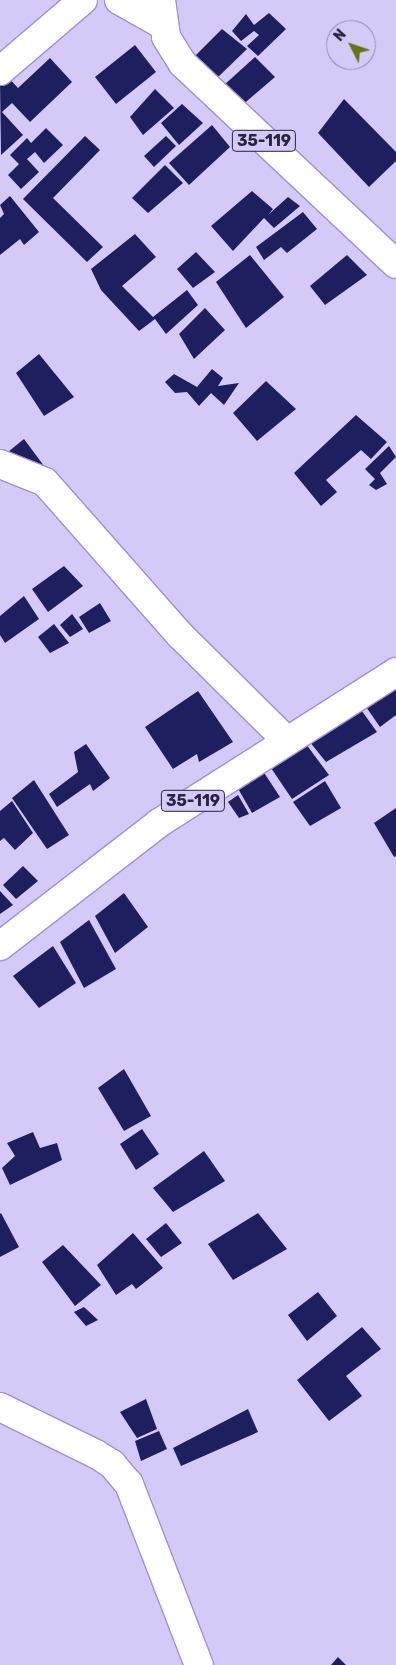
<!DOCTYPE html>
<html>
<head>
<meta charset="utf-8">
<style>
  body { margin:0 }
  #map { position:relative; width:396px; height:1665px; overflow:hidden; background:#d5c9f8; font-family:Rubik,sans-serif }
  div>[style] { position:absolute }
  .building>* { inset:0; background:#1e1f5e }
  .roads { filter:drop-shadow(1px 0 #a38ed9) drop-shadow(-1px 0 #a38ed9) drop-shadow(0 1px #a38ed9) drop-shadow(0 -1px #a38ed9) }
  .street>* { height:28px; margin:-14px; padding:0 14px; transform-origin:14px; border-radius:14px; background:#fff }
  .secondary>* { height:28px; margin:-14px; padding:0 14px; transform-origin:14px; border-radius:14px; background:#fff }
  .primary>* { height:28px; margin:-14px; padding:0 14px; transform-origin:14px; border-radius:14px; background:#fff }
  span { translate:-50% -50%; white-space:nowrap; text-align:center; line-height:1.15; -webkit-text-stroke:5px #d5c9f8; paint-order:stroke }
  .shield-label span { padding:1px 4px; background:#d5c9f8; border:1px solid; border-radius:4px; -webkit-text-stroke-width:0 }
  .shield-label { font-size:16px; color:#2b2341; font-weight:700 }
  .north { position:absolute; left:326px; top:20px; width:50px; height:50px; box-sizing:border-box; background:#d5c9f8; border:1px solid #9187af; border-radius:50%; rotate:311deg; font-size:14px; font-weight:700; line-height:20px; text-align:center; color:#2b2341 }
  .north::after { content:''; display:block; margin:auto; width:18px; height:22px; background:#67721b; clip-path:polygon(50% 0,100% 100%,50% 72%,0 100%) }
</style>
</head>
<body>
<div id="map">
  <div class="building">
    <div style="clip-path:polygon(269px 13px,286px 29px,258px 56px,247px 46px,259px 35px,254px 31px,241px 41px,232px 31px,246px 14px,254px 25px)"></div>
    <div style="clip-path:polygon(222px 29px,247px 49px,215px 80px,194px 57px)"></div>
    <div style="clip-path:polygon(135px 45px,156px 72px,116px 104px,95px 77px)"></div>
    <div style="clip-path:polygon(255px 57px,275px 77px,240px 107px,223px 86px)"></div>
    <div style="clip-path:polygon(50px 58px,72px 82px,30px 122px,12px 103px,2px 112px,23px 135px,1px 155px,0 81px,6px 75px,18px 88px)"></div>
    <div style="clip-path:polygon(155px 89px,174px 108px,143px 135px,130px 117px)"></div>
    <div style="clip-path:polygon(344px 99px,396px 152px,396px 161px,369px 187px,318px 133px)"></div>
    <div style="clip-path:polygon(182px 104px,203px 123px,179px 145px,161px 123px)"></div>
    <div style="clip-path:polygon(212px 125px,230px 147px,189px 185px,169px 163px)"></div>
    <div style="clip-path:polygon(46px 128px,63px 145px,44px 163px,35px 152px,27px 159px,39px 172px,21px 189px,8px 175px,19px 164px,10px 155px,27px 138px,31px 143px)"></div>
    <div style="clip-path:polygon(85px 136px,100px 150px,53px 198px,103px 247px,87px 262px,23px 199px)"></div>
    <div style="clip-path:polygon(166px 136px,176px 146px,154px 167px,144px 156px)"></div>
    <div style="clip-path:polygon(165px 165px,183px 183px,148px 213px,132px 198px)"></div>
    <div style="clip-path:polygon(252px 191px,273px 209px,268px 215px,288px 197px,300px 206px,274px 228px,264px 218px,233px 251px,211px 226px)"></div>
    <div style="clip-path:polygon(10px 196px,39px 232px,24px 245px,20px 239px,0 255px,0 218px,4px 214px,0 205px)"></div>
    <div style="clip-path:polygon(303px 212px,317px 229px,287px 253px,281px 247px,264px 260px,256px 247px)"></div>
    <div style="clip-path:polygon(135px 234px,156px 257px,122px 286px,153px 317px,187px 290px,198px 305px,166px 334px,155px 319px,139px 331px,101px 290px,91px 269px)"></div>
    <div style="clip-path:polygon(196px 252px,215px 272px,193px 288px,177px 269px)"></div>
    <div style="clip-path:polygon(250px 255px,284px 297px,246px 328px,216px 282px)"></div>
    <div style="clip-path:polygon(347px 255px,367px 275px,325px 305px,310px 286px)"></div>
    <div style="clip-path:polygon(205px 308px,225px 330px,194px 359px,179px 334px)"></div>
    <div style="clip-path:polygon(39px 354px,74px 397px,44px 416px,16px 373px)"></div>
    <div style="clip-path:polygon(212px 369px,223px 378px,218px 386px,239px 383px,224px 405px,211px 393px,199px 406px,187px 392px,175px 393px,165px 382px,174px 374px,197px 387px)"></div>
    <div style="clip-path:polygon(266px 381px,296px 409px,257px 441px,233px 413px)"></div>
    <div style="clip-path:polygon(356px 415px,387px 442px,371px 459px,361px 450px,326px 480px,337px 492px,321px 506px,294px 473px)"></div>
    <div style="clip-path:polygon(24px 439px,47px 470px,33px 480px,8px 452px)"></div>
    <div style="clip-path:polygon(389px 446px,396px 457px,380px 473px,387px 484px,376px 490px,369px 485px,375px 479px,365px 469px)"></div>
    <div style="clip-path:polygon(64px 566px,83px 586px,48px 612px,32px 589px)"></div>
    <div style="clip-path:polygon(24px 596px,39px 619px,5px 643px,0 635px,0 616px)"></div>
    <div style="clip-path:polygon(100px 603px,111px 621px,89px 633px,79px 617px)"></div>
    <div style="clip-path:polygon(72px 614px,83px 629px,70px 637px,60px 625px)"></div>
    <div style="clip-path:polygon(54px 624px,69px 643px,50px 653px,38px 637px)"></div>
    <div style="clip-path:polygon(396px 684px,396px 715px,380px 727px,364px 704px)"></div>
    <div style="clip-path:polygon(198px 691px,233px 742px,199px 762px,197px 754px,173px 769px,145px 727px)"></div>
    <div style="clip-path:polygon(359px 707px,377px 732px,326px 762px,309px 741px)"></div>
    <div style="clip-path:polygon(303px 740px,329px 775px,292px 799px,269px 765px)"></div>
    <div style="clip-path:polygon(86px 744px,110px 778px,93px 791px,90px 784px,57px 807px,49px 794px,78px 772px,74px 752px)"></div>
    <div style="clip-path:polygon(261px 768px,280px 797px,252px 813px,236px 785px)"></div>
    <div style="clip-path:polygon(34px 780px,69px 835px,47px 849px,12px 798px)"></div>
    <div style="clip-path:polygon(325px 781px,341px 808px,310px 826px,293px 802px)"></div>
    <div style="clip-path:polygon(238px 795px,249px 814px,239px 818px,228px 802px)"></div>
    <div style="clip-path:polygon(12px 801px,33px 833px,15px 850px,4px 838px,0 841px,0 811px)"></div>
    <div style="clip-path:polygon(396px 808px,396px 856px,394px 857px,374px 823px)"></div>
    <div style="clip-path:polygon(23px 866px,38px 881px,16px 899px,3px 885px)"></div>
    <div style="clip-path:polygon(0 891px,13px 905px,0 914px)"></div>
    <div style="clip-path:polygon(124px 893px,148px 927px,115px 953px,95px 916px)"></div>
    <div style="clip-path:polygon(89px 920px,116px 969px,84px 988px,60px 942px)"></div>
    <div style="clip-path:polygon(53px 946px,76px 983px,39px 1008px,13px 976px)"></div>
    <div style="clip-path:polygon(124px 1069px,151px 1116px,124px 1131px,98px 1088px)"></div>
    <div style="clip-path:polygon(142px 1129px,159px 1154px,136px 1170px,120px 1144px)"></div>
    <div style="clip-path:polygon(33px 1132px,40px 1148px,57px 1143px,62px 1160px,10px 1185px,2px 1168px,15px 1156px,7px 1143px)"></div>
    <div style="clip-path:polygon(204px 1151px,225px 1181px,173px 1212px,153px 1188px)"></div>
    <div style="clip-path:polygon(1px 1213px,19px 1247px,0 1257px,0 1214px)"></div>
    <div style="clip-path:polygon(258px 1213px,287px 1249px,233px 1280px,208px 1244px)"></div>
    <div style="clip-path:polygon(166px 1223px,182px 1243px,161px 1257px,146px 1239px)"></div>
    <div style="clip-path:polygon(133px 1233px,163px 1268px,136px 1289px,132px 1284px,116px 1295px,97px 1265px)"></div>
    <div style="clip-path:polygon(63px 1245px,101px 1285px,75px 1306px,42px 1262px)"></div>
    <div style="clip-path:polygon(318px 1292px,337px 1316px,307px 1341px,288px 1315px)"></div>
    <div style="clip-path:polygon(84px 1307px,98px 1320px,86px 1326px,74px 1312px)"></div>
    <div style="clip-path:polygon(362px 1327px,381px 1349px,346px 1376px,362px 1396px,329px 1421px,297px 1380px)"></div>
    <div style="clip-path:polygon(146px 1399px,157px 1429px,137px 1438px,120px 1412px)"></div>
    <div style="clip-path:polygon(248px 1409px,258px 1432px,181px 1466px,173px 1448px)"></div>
    <div style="clip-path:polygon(159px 1431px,167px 1449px,141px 1461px,135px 1441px)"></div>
    <div style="clip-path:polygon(338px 1657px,346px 1665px,331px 1665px)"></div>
  </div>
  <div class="roads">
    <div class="street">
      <div style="left:0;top:71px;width:109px;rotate:-40.5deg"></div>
      <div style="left:0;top:464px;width:48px;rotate:21.8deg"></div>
      <div style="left:45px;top:482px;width:205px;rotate:48.6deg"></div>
      <div style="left:181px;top:636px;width:149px;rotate:44.7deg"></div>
      <div style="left:0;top:1407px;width:107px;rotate:26.1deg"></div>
      <div style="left:96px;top:1454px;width:19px;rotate:32deg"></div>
      <div style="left:112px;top:1464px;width:26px;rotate:50deg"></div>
      <div style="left:129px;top:1484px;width:194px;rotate:68.9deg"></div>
    </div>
    <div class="secondary">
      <div style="left:119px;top:0;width:51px;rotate:29.6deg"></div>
    </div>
    <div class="primary">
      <div style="left:161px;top:0;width:37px;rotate:82deg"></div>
      <div style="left:166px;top:37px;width:32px;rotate:58deg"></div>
      <div style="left:183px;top:64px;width:292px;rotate:43.2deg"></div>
      <div style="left:0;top:946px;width:201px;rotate:-37.7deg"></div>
      <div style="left:159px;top:823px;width:281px;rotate:-32.5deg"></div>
    </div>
  </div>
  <div class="shield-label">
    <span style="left:264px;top:141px">35-119</span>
    <span style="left:193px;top:801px">35-119</span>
  </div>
  <div class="north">N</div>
</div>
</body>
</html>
